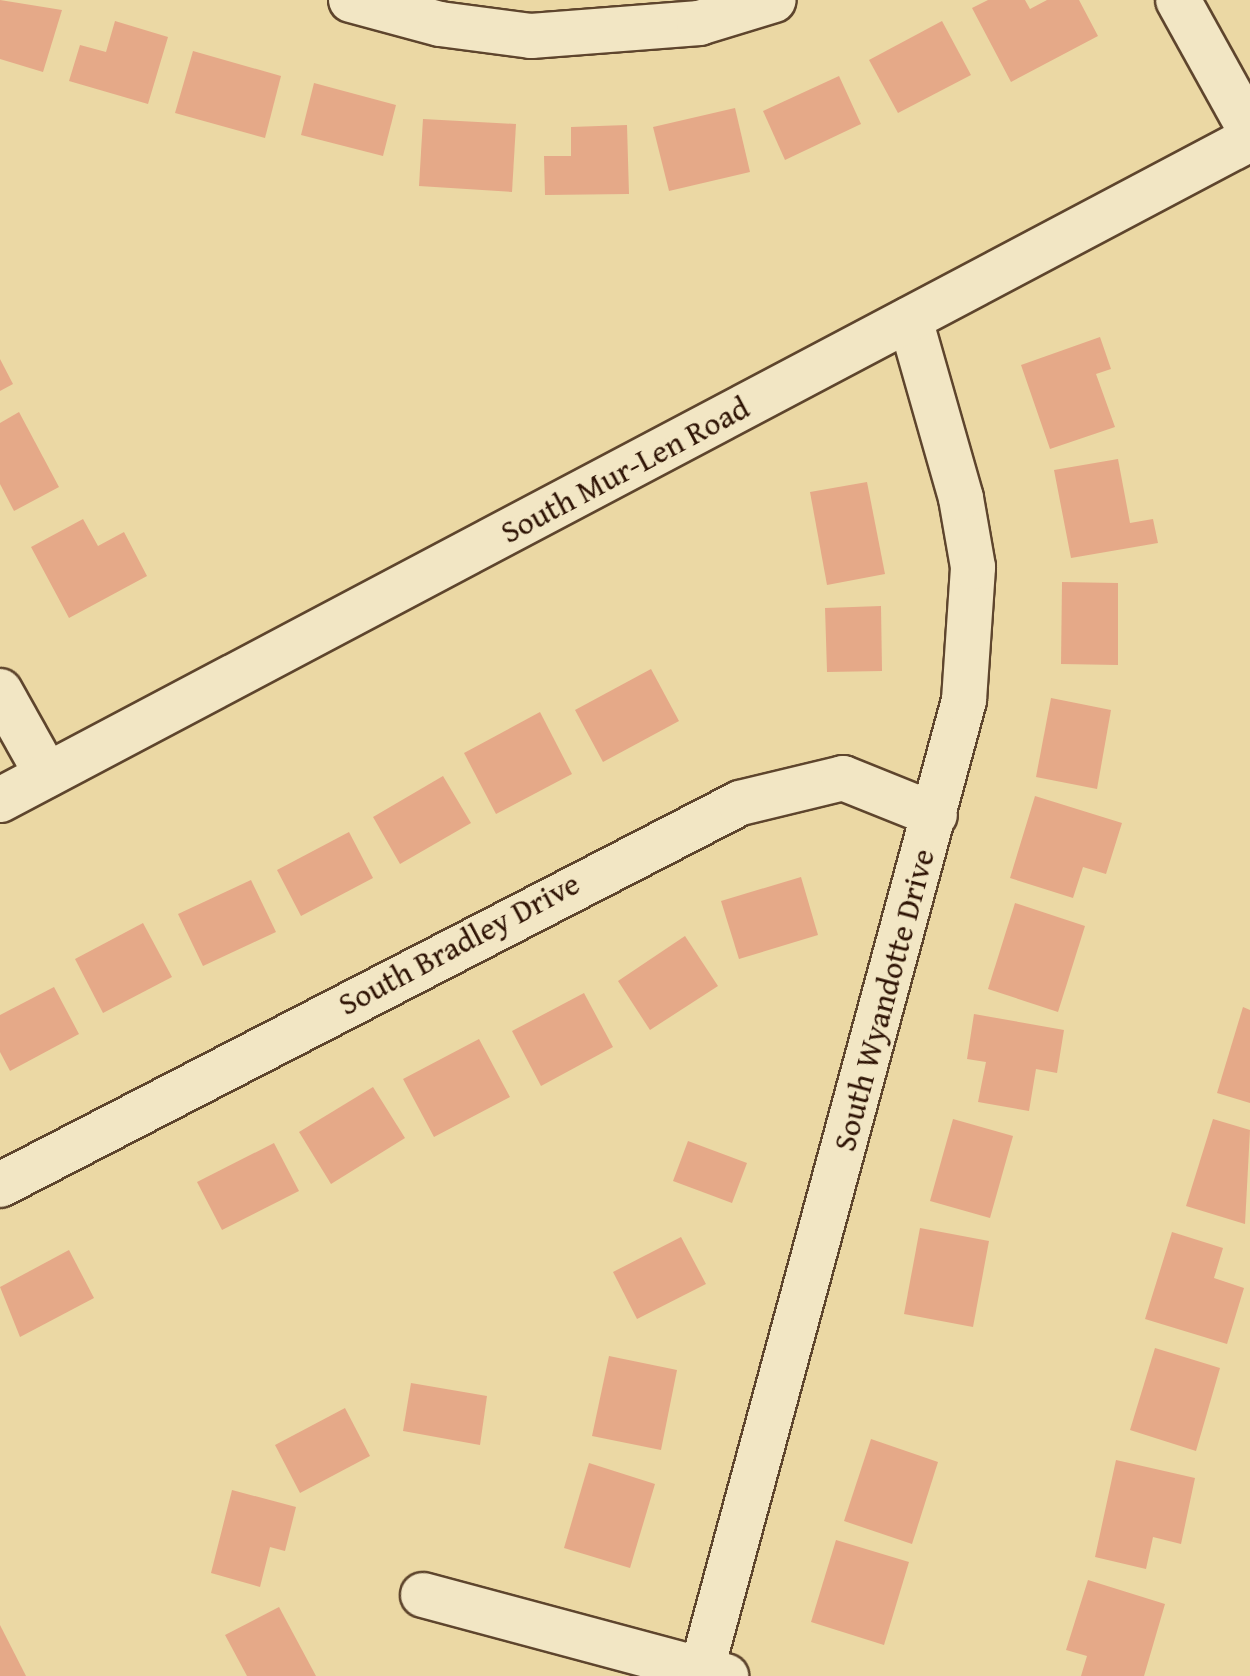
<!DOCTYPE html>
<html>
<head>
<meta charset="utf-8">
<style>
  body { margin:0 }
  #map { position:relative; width:1250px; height:1676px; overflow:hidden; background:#ebd8a4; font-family:"Gentium Book Plus",serif }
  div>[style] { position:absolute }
  .building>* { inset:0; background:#e5a988 }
  .roads { filter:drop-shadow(2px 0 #5e452d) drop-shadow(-2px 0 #5e452d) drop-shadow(0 2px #5e452d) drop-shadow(0 -2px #5e452d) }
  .street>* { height:44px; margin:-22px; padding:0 22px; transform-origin:22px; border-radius:22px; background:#f2e6c4 }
  .secondary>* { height:44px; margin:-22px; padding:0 22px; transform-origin:22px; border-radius:22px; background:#f2e6c4 }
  span { translate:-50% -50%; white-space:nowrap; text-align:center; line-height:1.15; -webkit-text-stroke:6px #f2e6c4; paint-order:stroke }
  .street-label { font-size:32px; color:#2f1405 }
</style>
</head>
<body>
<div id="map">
  <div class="building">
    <div style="clip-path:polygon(0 0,62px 10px,43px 72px,0 59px)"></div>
    <div style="clip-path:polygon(988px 0,1025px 0,1030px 9px,1047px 0,1079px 0,1098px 36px,1011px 82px,972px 8px)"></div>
    <div style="clip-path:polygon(115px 21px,168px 37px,148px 104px,69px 81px,80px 45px,106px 52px)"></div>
    <div style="clip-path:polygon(942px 21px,971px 75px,898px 113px,869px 60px)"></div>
    <div style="clip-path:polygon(193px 51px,281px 76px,265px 138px,175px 113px)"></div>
    <div style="clip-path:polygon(839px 76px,861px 124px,785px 160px,763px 111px)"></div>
    <div style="clip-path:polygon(314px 83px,396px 105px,383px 156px,301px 135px)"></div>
    <div style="clip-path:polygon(735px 108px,750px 172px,669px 191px,653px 127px)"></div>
    <div style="clip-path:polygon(423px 119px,516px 124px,512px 192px,419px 186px)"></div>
    <div style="clip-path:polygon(627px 125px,629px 194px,545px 195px,544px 156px,571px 156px,571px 127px)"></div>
    <div style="clip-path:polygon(1100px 337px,1111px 369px,1096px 374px,1115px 427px,1050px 449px,1021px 365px)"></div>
    <div style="clip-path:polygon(0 359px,13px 384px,0 391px)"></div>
    <div style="clip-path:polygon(19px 412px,59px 487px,14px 511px,0 484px,0 423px)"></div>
    <div style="clip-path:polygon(1118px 459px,1130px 523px,1153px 519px,1158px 543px,1071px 558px,1054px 470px)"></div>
    <div style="clip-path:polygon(867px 482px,885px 574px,827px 585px,810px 492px)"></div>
    <div style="clip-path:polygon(83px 519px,98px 546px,124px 532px,147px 576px,69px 618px,31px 547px)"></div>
    <div style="clip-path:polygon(1062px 582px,1118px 583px,1118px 665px,1061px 664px)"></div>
    <div style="clip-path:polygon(881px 606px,882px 671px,827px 672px,825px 608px)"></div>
    <div style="clip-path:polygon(651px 669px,679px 721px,603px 762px,575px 710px)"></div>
    <div style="clip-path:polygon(1051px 698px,1111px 710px,1097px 789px,1036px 777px)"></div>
    <div style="clip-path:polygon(540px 712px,572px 774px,496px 814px,464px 753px)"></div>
    <div style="clip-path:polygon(443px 776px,471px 823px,400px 864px,373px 817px)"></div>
    <div style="clip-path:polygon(1035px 796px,1122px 823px,1106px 874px,1083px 867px,1073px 898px,1010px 878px)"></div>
    <div style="clip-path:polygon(349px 832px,373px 878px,301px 916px,277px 870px)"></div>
    <div style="clip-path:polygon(801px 877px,818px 935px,739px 959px,721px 901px)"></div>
    <div style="clip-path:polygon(251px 880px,276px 932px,203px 966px,178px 914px)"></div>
    <div style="clip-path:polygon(1015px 903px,1085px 926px,1058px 1012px,988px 989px)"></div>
    <div style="clip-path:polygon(143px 923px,172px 977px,103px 1013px,75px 959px)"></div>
    <div style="clip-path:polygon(685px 936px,718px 986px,650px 1030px,618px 981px)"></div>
    <div style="clip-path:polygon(54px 987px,79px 1034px,10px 1071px,0 1052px,0 1015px)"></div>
    <div style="clip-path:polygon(584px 993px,613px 1047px,541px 1086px,512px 1031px)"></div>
    <div style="clip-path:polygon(1243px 1007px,1250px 1010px,1250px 1103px,1217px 1093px)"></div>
    <div style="clip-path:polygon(974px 1014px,1064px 1030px,1057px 1073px,1036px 1069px,1029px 1111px,978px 1102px,986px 1062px,967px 1059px)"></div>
    <div style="clip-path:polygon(479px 1039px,510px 1097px,434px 1137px,403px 1079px)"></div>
    <div style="clip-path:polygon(373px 1087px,405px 1138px,331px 1184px,299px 1132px)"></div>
    <div style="clip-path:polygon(953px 1119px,1013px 1136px,990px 1218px,930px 1201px)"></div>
    <div style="clip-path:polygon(1213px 1119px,1250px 1130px,1245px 1224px,1186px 1206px)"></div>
    <div style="clip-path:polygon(688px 1141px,747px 1163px,732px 1203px,673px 1181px)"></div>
    <div style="clip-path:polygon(274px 1143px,299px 1191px,222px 1230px,197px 1182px)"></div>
    <div style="clip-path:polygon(920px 1228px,989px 1241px,973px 1327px,904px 1314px)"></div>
    <div style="clip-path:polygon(1172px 1232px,1223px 1248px,1214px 1278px,1244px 1288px,1227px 1344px,1145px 1319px)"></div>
    <div style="clip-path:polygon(681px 1237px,706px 1284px,637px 1319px,613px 1272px)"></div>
    <div style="clip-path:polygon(69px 1250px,94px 1298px,20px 1337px,0 1287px)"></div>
    <div style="clip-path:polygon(1155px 1348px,1220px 1368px,1196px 1451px,1130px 1430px)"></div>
    <div style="clip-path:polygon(609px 1356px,677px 1370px,661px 1450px,592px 1436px)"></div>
    <div style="clip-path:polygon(411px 1383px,487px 1396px,480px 1445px,403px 1431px)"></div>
    <div style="clip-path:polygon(345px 1408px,370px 1456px,300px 1493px,275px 1445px)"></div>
    <div style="clip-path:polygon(871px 1439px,938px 1462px,912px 1544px,844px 1521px)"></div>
    <div style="clip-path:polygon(1116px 1460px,1195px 1478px,1181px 1544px,1153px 1537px,1146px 1569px,1095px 1557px)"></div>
    <div style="clip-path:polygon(589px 1463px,655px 1484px,630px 1568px,564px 1548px)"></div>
    <div style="clip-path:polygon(232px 1490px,296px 1507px,285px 1551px,270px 1547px,260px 1587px,211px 1573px)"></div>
    <div style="clip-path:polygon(836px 1540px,909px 1562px,884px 1645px,811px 1622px)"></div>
    <div style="clip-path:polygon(1088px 1580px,1165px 1604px,1144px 1676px,1081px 1676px,1087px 1656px,1066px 1650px)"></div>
    <div style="clip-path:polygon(279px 1607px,316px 1676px,247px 1676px,225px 1635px)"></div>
    <div style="clip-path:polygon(0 1625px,26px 1676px,0 1676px)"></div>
  </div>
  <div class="roads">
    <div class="street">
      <div style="left:351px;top:0;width:92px;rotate:15.1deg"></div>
      <div style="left:440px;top:24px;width:92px;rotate:7.5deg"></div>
      <div style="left:531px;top:36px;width:169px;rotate:-4.4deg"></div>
      <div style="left:699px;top:23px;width:78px;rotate:-17deg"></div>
      <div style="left:1178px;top:0;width:149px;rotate:61deg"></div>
      <div style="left:0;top:691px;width:96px;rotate:60.8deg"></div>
      <div style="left:0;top:1185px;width:833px;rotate:-27.3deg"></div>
      <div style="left:740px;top:803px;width:106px;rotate:-13.6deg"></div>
      <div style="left:843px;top:778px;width:99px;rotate:21.9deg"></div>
      <div style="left:423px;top:1595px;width:314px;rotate:15deg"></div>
      <div style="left:700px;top:1676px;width:1011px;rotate:-74.86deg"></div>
      <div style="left:964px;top:700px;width:133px;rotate:-86.1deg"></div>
      <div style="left:973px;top:567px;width:70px;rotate:-99.9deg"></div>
      <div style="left:961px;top:498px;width:186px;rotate:-105.9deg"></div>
    </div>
    <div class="secondary">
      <div style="left:0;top:800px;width:1414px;rotate:-27.87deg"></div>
    </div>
  </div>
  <div class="street-label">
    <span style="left:625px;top:470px;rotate:-28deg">South Mur-Len Road</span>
    <span style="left:459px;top:944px;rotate:-28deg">South Bradley Drive</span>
    <span style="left:884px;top:1000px;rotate:-75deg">South Wyandotte Drive</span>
  </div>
</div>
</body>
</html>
